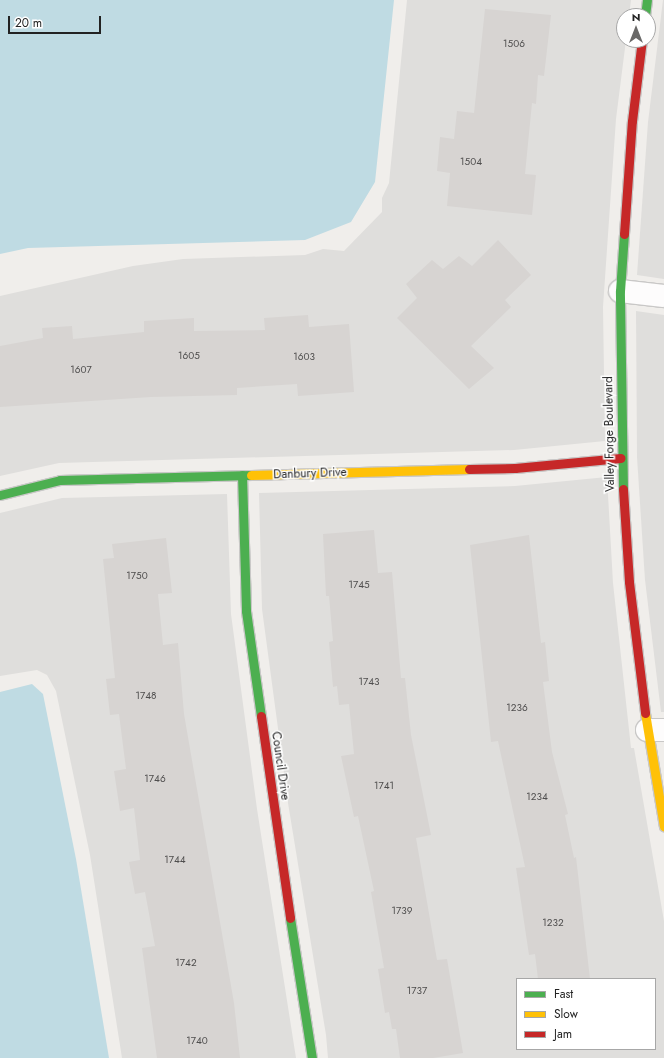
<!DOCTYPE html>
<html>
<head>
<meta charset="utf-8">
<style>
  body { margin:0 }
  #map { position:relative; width:664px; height:1058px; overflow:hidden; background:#f0eeeb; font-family:Jost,sans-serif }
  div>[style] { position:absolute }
  .residential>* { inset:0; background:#dfdedc }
  .water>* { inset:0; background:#bfdbe3 }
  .building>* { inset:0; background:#d7d4d2 }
  .roads { filter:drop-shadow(1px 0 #c9c8c7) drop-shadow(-1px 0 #c9c8c7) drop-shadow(0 1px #c9c8c7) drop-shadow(0 -1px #c9c8c7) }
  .street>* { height:22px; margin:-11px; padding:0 11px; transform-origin:11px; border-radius:11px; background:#fdfcfc }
  .fast>* { height:9px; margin:-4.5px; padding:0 4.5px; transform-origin:4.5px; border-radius:4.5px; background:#4caf50 }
  .slow>* { height:9px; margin:-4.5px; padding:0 4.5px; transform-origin:4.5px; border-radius:4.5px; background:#ffc107 }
  .jam>* { height:9px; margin:-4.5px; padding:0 4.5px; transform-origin:4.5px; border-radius:4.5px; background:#c62828 }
  span { translate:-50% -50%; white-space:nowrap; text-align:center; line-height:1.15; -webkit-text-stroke:3px #fff; paint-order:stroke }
  .number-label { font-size:10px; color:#4f4e4e }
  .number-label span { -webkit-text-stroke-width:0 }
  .street-label { font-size:12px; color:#222 }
  .legend { position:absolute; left:516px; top:978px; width:140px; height:72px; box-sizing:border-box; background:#fff; border:1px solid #a7a7a7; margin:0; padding:5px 7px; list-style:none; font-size:12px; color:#222 }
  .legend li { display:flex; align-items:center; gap:8px; height:20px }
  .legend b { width:20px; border:1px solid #a7a7a7 }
  .north { position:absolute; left:616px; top:8px; width:40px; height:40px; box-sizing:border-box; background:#fff; border:1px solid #a7a7a7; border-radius:50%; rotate:0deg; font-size:11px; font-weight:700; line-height:16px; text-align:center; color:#222 }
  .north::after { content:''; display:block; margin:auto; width:14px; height:18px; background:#6a6968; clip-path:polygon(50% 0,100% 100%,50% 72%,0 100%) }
  .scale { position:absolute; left:8px; top:16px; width:93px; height:18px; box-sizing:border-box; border:2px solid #222; border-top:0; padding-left:5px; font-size:12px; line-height:14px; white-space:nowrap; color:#222; -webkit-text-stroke:3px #fff; paint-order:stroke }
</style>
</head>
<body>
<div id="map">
  <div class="residential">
    <div style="clip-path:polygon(407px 0,631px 0,629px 16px,624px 16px,626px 40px,616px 119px,603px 307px,605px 441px,514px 450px,59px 463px,0 476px,0 296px,133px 266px,183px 259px,305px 255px,323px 249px,344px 251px,382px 212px,382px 198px,389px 183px)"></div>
    <div style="clip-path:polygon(663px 0,664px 0,664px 279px,637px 275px,648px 122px)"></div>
    <div style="clip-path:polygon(636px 311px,664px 315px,664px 712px,661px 712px,645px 580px,637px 457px)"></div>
    <div style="clip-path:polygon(evenodd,607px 477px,613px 583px,631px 748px,634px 748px,664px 921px,664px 1058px,328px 1058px,326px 1035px,288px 803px,262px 609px,259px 493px,515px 486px,607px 477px,517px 979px,655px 979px,655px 1049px,517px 1049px,517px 979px)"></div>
    <div style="clip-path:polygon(227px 494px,231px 614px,257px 809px,296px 1058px,122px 1058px,90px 855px,56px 691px,47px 675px,37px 670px,0 676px,0 513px,62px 498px)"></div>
  </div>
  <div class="water">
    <div style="clip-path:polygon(0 0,394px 0,375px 182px,351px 222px,305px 240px,28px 248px,0 254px)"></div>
    <div style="clip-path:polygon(32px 684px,43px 694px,76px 859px,109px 1058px,0 1058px,0 692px)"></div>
  </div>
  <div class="building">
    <div style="clip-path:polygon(485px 9px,551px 15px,544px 76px,538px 75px,536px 104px,532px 103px,525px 174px,536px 175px,532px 215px,447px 206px,450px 173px,437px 171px,440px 137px,454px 139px,457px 111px,474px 113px)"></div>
    <div style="clip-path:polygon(498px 240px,531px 275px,505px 300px,511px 307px,471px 346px,494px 368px,469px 389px,397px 318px,417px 298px,406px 284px,432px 260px,443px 269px,459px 256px,472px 266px)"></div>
    <div style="clip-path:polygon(308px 315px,309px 327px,349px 324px,354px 392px,298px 396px,297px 384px,237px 388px,237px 395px,151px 397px,0 407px,0 346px,43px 338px,42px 328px,72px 326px,73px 339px,144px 332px,144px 321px,194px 318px,194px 331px,265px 330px,264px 318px)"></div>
    <div style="clip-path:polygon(374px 530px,378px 573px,392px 572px,401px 678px,405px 678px,411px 735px,431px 835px,416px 838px,437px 960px,447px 959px,463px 1053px,433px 1058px,400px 1058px,396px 1029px,392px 1029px,389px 1012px,385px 1013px,378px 969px,384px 968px,371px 892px,374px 891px,358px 816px,354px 817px,341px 756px,354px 754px,349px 704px,339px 705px,337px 686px,333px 687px,329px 642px,333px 641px,329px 596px,326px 596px,323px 534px)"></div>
    <div style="clip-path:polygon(529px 535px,541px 643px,545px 642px,549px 681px,543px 682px,552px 752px,568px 814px,565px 815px,574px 858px,576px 857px,590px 979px,538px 979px,535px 954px,529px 955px,516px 868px,525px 867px,498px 741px,491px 742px,470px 545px)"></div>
    <div style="clip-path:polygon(166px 538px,172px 593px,158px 594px,163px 645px,178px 643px,184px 714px,234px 1003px,240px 1058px,157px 1058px,142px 948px,155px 946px,145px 892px,135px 894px,129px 862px,140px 860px,134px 808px,120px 811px,114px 771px,126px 769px,119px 714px,110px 715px,106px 679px,115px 678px,103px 559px,114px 558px,112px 544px)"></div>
  </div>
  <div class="roads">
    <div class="street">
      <div style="left:620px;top:291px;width:44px;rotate:6.5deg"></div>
      <div style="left:647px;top:730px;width:17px"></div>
    </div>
    <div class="fast">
      <div style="left:645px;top:16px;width:16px;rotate:-83deg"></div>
      <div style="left:242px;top:475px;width:136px;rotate:88.3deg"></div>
      <div style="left:246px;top:611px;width:106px;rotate:81.9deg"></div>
      <div style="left:623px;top:489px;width:198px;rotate:-90.9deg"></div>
      <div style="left:620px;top:291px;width:57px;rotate:-86deg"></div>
      <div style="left:0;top:495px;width:62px;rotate:-14deg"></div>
      <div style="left:60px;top:480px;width:191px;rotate:-1.5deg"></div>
      <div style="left:290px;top:918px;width:142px;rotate:81.1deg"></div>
    </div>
    <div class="slow">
      <div style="left:251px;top:475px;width:218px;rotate:-1.6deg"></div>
      <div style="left:645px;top:713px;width:115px;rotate:80.5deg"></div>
    </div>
    <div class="jam">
      <div style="left:624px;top:234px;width:113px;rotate:-86deg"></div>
      <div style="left:632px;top:121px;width:82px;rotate:-83deg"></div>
      <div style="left:469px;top:469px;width:46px;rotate:-1.2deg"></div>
      <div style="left:515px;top:468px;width:106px;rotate:-5.4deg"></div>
      <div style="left:623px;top:489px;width:93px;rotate:86.3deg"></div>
      <div style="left:629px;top:582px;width:132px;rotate:83deg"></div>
      <div style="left:261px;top:716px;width:204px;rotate:81.8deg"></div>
    </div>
  </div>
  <div class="number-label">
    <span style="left:514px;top:44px">1506</span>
    <span style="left:471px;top:162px">1504</span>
    <span style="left:189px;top:356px">1605</span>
    <span style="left:304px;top:357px">1603</span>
    <span style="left:81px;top:370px">1607</span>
    <span style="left:137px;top:576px">1750</span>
    <span style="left:359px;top:585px">1745</span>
    <span style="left:369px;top:682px">1743</span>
    <span style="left:146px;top:696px">1748</span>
    <span style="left:517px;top:708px">1236</span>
    <span style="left:155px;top:779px">1746</span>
    <span style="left:384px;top:786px">1741</span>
    <span style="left:537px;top:797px">1234</span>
    <span style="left:175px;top:860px">1744</span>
    <span style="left:402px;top:911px">1739</span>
    <span style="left:553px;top:923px">1232</span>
    <span style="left:186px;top:963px">1742</span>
    <span style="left:417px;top:991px">1737</span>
    <span style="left:197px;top:1041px">1740</span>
  </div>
  <div class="street-label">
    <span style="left:610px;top:434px;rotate:-91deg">Valley Forge Boulevard</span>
    <span style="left:310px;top:474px;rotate:-2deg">Danbury Drive</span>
    <span style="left:280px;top:766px;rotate:82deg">Council Drive</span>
  </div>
  <ul class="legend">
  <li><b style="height:5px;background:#4caf50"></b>Fast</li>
  <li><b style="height:5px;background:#ffc107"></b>Slow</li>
  <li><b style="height:5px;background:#c62828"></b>Jam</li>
  </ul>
  <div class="north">N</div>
  <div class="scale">20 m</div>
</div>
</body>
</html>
